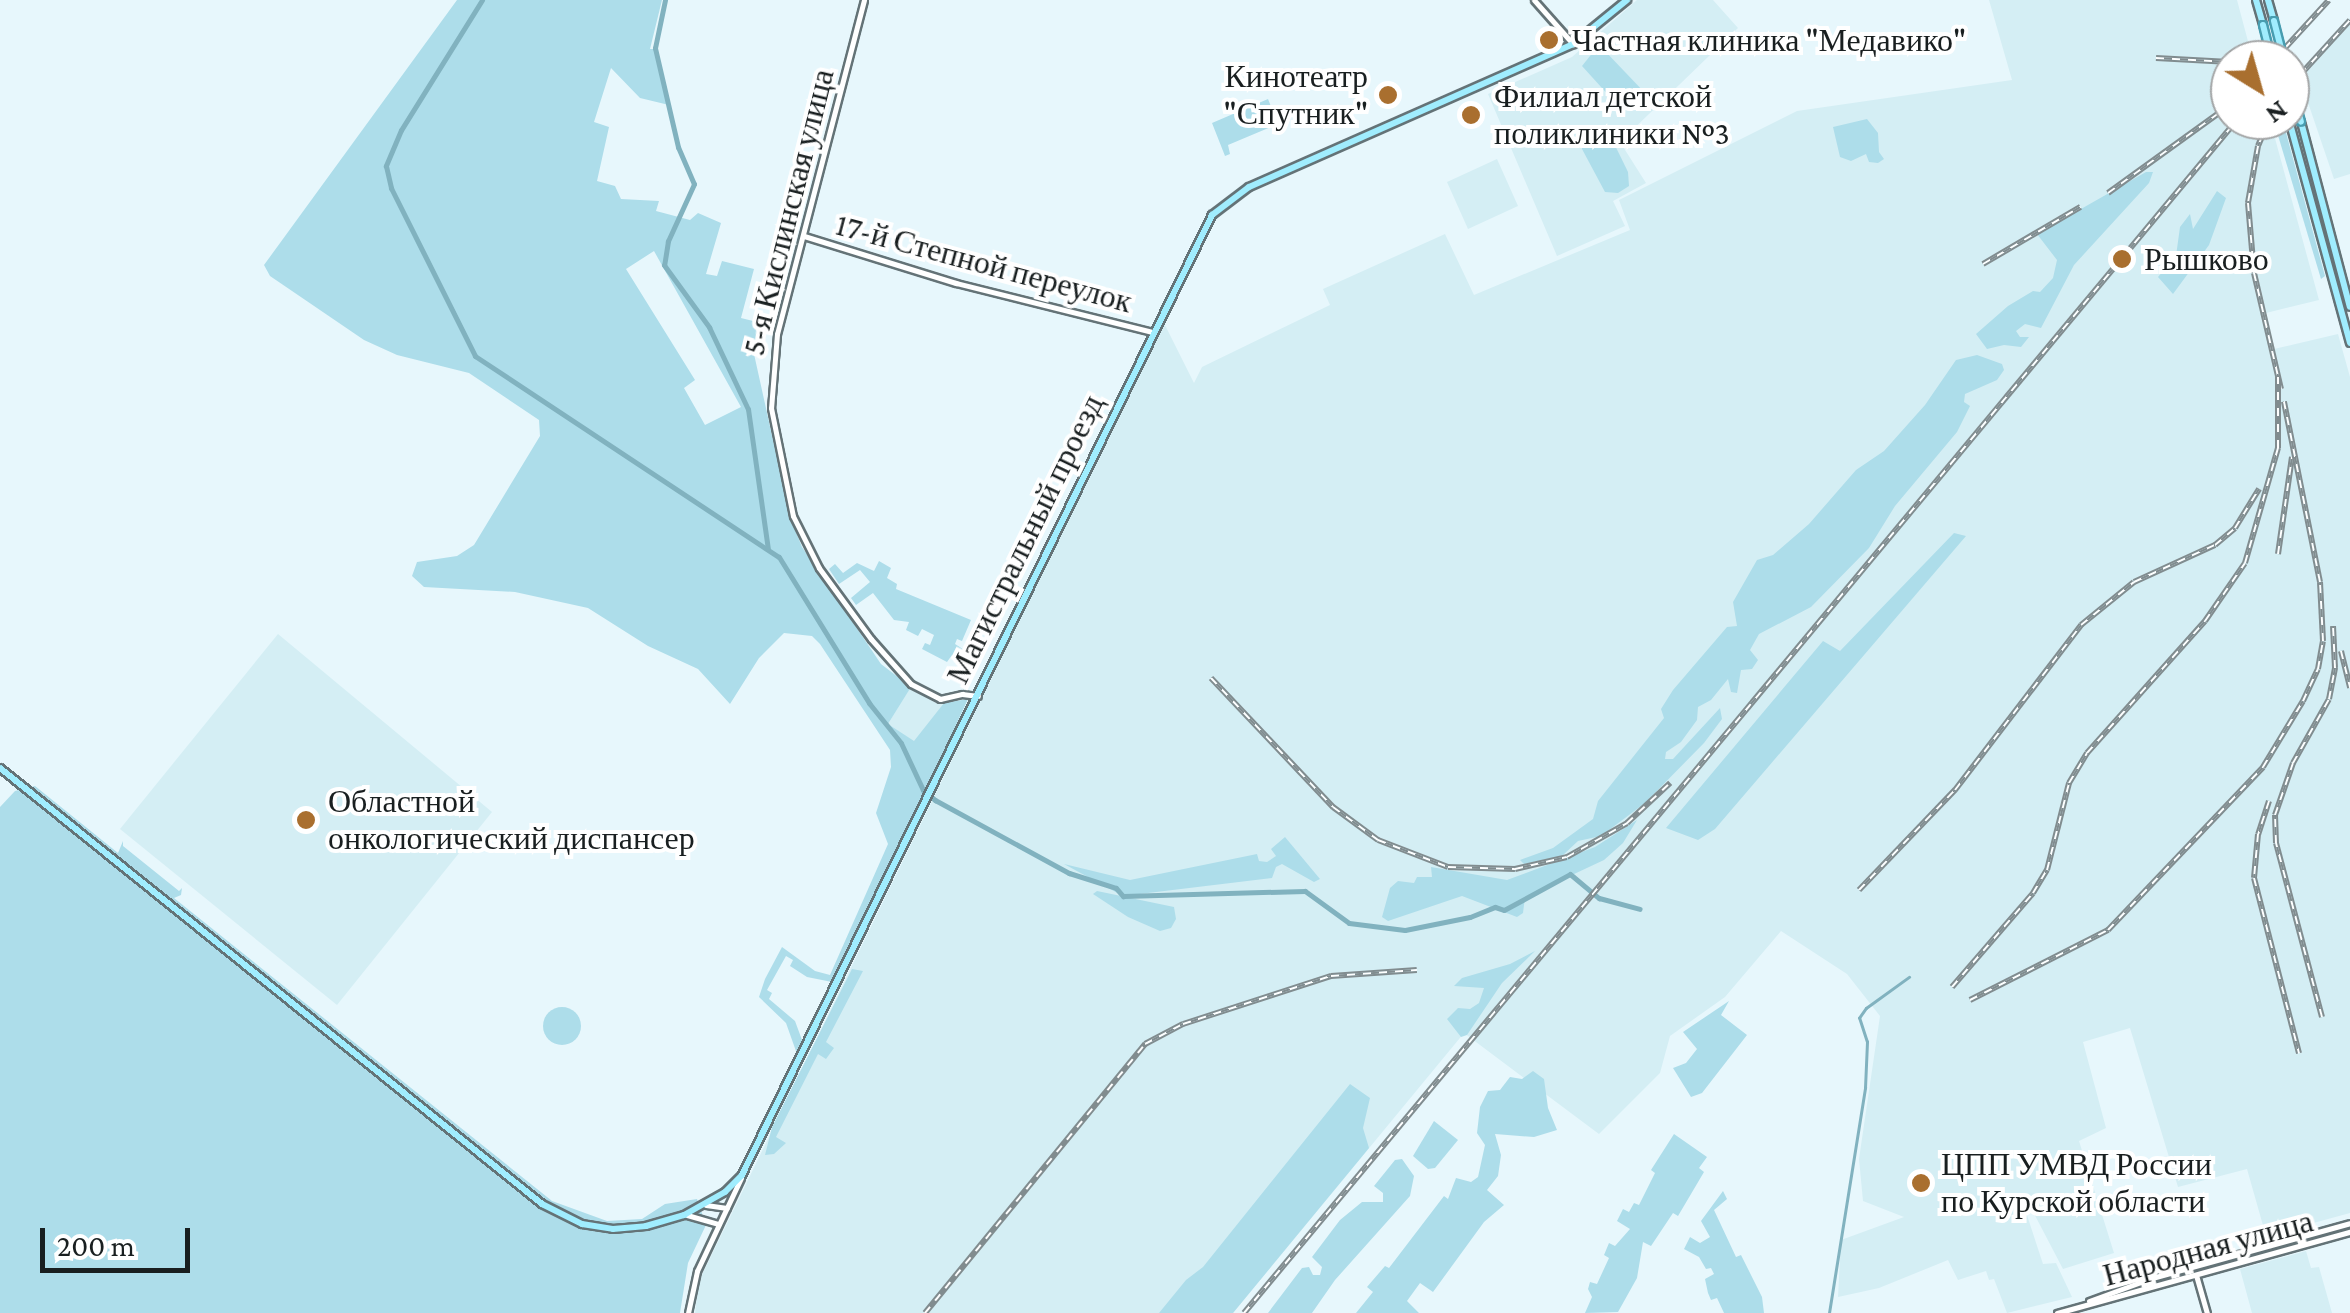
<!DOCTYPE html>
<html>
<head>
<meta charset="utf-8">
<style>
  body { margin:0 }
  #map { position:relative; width:2350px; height:1313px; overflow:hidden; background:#e7f7fc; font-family:"Crimson Pro",serif }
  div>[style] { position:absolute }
  .built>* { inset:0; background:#d4eef4 }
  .green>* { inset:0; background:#adddea }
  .round { border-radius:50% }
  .stream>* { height:2.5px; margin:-1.25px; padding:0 1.25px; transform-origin:1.25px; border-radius:1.25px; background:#81b2bf }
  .canal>* { height:5px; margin:-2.5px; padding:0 2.5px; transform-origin:2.5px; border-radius:2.5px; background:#81b2bf }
  .roads { filter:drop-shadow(2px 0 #647377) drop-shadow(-2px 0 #647377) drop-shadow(0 2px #647377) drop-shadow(0 -2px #647377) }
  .tertiary>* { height:5px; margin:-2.5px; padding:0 2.5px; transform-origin:2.5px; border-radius:2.5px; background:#fff }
  .secondary>* { height:5px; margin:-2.5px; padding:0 2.5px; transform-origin:2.5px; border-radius:2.5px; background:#fff }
  .primary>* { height:6px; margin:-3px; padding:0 3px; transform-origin:3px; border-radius:3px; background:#a0edfe }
  .rail>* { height:6px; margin-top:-3px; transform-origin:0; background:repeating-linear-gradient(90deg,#fff 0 8px,#818c8f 0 16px); box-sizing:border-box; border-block:2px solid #818c8f }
  .bridges { filter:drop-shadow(2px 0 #489db0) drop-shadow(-2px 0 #489db0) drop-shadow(0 2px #489db0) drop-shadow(0 -2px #489db0) }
  .primary-bridge>* { height:6px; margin:-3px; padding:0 3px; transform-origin:3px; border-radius:3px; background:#a0edfe }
  .dots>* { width:28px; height:28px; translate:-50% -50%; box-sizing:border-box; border:5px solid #fff; border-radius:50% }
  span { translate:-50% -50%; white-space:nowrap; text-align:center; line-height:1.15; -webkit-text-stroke:8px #fff; paint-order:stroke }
  .poi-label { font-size:32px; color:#191f20 }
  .left { translate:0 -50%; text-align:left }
  .right { translate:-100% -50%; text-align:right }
  .street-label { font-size:32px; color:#191f20 }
  .north { position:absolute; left:2210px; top:40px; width:100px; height:100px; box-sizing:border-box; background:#fff; border:2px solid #a3a5a6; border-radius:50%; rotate:143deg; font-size:28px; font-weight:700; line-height:40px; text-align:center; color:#191f20 }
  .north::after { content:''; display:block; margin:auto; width:35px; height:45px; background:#a96f2f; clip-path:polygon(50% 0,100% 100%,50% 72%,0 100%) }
  .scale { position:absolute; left:40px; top:1228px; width:150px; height:45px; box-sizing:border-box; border:5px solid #191f20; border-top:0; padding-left:12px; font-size:30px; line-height:35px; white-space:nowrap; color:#191f20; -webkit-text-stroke:8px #fff; paint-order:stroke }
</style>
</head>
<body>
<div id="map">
  <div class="built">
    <div style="clip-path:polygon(1637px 0,1713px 0,1738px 28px,1620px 142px,1646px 183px,1613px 201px,1625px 226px,1557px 256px,1488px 94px,1572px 57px)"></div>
    <div style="clip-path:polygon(1989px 0,2237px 0,2253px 60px,2230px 60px,2230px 120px,2270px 120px,2319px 300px,2266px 313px,2274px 349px,2338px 334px,2350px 377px,2350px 1213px,2266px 1236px,2247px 1169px,2178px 1187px,2130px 1028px,2083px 1042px,2106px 1128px,2079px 1141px,2114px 1253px,2063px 1269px,2028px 1202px,2023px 1203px,2043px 1264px,2056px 1263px,2072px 1297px,2007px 1313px,1994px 1279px,1989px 1280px,1986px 1271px,1958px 1280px,1948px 1260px,1879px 1288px,1838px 1297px,1841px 1240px,1904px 1217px,1863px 1201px,1859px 1159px,1880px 1016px,1847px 974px,1781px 931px,1725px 997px,1670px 1036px,1660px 1073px,1599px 1134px,1464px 1033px,1233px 1313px,695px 1313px,699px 1281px,1164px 323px,1194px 383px,1202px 367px,1330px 305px,1323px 289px,1445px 234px,1474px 295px,1630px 230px,1619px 200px,1797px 111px,2012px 80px)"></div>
    <div style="clip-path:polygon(2350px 18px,2350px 174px,2334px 179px,2300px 79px)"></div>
    <div style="clip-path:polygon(1497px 159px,1518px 206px,1468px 229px,1447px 182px)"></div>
    <div style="clip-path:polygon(278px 634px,492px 812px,337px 1005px,120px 829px)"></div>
    <div style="clip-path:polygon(913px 683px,945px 706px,917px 744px,888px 724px)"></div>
    <div style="clip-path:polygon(2306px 1251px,2311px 1268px,2319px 1267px,2332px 1313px,2252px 1313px,2240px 1269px)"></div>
  </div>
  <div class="green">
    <div style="clip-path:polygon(evenodd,457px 0,662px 0,650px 49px,655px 49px,669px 105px,640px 98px,611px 68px,594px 122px,609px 127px,597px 181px,615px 186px,621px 199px,659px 201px,656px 211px,690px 220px,698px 213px,721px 223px,706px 274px,717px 276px,722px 261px,754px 269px,741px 318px,761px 323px,754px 354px,790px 517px,802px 547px,881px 664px,911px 687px,888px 724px,914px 741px,944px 703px,968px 699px,926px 791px,914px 773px,925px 793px,832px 982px,807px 977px,790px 966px,793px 960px,786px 956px,767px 990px,772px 993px,769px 999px,795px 1021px,802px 1040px,797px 1054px,786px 1023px,759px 997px,765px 979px,782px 947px,815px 971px,830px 975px,888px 844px,876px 813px,891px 767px,890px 750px,820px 644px,812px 636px,784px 633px,759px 658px,730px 704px,698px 669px,648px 646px,588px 608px,515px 592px,424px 587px,412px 576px,417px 562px,457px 556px,474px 545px,540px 436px,539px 420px,469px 373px,397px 355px,364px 340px,270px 276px,264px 265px,457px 0,654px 251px,741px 407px,705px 425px,684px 388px,695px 380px,626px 269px,654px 251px)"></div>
    <div style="clip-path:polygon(1604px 50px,1646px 94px,1634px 111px,1621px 109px,1582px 66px,1594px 51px)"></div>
    <div style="clip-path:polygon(1268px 99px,1278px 124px,1228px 145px,1230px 154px,1225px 156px,1212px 123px)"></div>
    <div style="clip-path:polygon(1867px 119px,1878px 133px,1879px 152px,1884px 159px,1878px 163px,1869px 162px,1866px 154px,1851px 161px,1840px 157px,1833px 127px)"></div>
    <div style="clip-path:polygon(1592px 125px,1608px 131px,1628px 172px,1629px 186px,1618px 193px,1605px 192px,1582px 149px,1582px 134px)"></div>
    <div style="clip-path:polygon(2280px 126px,2285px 129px,2325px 276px,2321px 279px,2277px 132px)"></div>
    <div style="clip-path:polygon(2146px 172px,2153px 172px,2149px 183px,2074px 265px,2041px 328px,2025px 324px,2016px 331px,2020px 337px,2029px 337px,2021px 347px,2004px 345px,1987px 349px,1976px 334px,2008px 306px,2033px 291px,2040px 292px,2053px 278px,2057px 260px,2037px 234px)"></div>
    <div style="clip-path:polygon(2217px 191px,2226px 198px,2209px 245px,2173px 294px,2158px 277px,2176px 256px,2180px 227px,2190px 214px,2193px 229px)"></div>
    <div style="clip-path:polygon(1977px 355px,2002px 364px,2004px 370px,1997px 380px,1965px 394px,1964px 402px,1970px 406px,1957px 432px,1895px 506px,1869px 548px,1811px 607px,1759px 634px,1750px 650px,1758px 660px,1752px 669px,1741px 670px,1737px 693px,1731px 692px,1728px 679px,1711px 700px,1698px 707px,1697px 720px,1681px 742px,1666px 752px,1665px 759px,1673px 759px,1720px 708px,1722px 719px,1704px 743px,1645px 803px,1601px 836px,1578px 841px,1562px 856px,1524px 864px,1520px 860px,1553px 848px,1593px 819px,1598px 801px,1664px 718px,1661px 709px,1673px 690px,1727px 627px,1737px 626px,1733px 602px,1757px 560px,1773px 555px,1809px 524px,1856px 470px,1884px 451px,1925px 405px,1956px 360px)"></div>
    <div style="clip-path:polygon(1954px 533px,1966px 536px,1715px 829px,1698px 840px,1666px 828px,1823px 641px,1840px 651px)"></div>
    <div style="clip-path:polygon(879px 561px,891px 568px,887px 578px,897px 584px,896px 589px,971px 620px,962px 641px,957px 639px,955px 644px,969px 653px,961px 668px,952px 655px,947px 662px,922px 649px,925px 643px,930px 645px,934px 635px,922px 629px,918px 636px,906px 630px,909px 622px,894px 620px,873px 593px,856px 605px,851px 598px,870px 582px,860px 570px,839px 584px,829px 569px,835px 564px,843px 573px,857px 563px,874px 571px)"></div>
    <div style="clip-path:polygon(35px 786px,118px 853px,123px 841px,123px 846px,179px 891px,182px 888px,181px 895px,174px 898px,552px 1201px,607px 1221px,642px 1219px,665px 1204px,697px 1199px,706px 1225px,688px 1263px,680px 1313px,0 1313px,0 807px,15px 791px)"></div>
    <div style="clip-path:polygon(1637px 820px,1623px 843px,1604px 860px,1525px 897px,1523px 913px,1517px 917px,1462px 896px,1388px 921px,1382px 917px,1390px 888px,1398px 881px,1414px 883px,1417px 877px,1432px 877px,1431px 867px,1507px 880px,1595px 847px)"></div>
    <div style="clip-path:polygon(1285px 837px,1320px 879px,1314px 882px,1282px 864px,1276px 867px,1272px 878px,1123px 896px,1064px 864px,1130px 880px,1257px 854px,1259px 861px,1267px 862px,1276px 856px,1271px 849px)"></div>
    <div style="clip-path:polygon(1097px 891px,1174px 907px,1176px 919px,1171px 928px,1160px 931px,1128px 917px,1093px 894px)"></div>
    <div style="clip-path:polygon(1535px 951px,1502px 983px,1467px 1035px,1461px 1037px,1447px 1019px,1458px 1008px,1470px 1009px,1479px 1003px,1484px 988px,1454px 986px,1462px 978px,1510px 964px)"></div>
    <div style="clip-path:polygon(852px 969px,863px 971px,826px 1042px,834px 1048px,826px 1059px,818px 1054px,776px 1137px,786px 1143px,774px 1154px,765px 1155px,772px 1127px)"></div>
    <div style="clip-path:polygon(1729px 1001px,1721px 1015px,1747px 1035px,1702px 1093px,1691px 1097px,1673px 1068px,1686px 1063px,1697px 1049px,1683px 1032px)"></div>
    <div class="round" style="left:543px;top:1007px;width:38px;height:38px"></div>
    <div style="clip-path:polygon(1533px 1071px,1544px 1079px,1548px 1108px,1557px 1130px,1534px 1137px,1495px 1134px,1501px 1155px,1498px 1176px,1487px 1190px,1504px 1205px,1484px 1222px,1433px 1292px,1420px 1283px,1407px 1301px,1419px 1313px,1356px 1313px,1373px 1292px,1367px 1287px,1385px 1266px,1389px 1268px,1444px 1196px,1448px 1199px,1456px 1178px,1471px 1182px,1478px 1177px,1485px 1145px,1477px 1133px,1480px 1107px,1488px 1091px,1500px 1090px,1510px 1077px,1522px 1079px)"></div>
    <div style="clip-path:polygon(1350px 1084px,1370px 1098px,1363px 1128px,1369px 1148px,1233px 1313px,1159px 1313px,1186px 1280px,1203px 1267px)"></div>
    <div style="clip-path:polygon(1434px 1121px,1458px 1140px,1435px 1168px,1428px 1169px,1413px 1156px)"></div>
    <div style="clip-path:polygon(1674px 1134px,1707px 1157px,1699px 1168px,1704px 1172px,1678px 1216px,1673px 1213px,1651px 1246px,1643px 1242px,1637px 1278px,1618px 1312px,1585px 1313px,1592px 1297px,1588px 1289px,1590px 1282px,1597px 1284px,1609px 1258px,1604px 1255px,1609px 1243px,1615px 1246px,1630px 1229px,1617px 1221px,1623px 1209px,1629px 1212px,1634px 1203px,1639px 1205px,1655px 1173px,1651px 1170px)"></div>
    <div style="clip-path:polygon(1402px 1159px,1414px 1176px,1410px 1196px,1335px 1280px,1312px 1313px,1268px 1313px,1302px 1268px,1309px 1267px,1313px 1275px,1320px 1275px,1322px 1267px,1312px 1257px,1340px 1220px,1362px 1202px,1383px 1202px,1383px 1193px,1374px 1186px,1395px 1160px)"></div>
    <div style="clip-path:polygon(1723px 1191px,1727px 1199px,1714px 1210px,1736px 1257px,1741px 1255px,1762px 1297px,1764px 1313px,1724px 1313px,1717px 1298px,1711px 1300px,1708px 1293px,1705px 1279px,1714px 1274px,1711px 1268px,1706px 1269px,1699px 1257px,1684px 1249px,1690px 1237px,1700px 1243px,1710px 1237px,1701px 1221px)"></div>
  </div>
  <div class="stream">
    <div style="left:1829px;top:1313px;width:228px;rotate:-80.9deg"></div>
    <div style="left:1865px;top:1088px;width:46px;rotate:-87.5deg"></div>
    <div style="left:1867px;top:1042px;width:25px;rotate:-108deg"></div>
    <div style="left:1859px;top:1018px;width:12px;rotate:-55deg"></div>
    <div style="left:1866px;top:1008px;width:53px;rotate:-35.8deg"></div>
  </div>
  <div class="canal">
    <div style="left:482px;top:0;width:153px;rotate:121.9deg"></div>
    <div style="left:401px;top:130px;width:39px;rotate:113deg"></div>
    <div style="left:386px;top:166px;width:23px;rotate:77deg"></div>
    <div style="left:391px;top:188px;width:188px;rotate:63.4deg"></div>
    <div style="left:475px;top:356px;width:364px;rotate:33.5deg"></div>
    <div style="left:779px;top:557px;width:172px;rotate:58.3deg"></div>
    <div style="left:869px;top:703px;width:51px;rotate:51.3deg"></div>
    <div style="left:901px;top:743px;width:52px;rotate:64.9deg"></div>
    <div style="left:923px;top:790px;width:16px;rotate:40deg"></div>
    <div style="left:935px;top:800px;width:153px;rotate:28.6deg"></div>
    <div style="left:1069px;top:873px;width:49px;rotate:17.7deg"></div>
    <div style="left:1116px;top:888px;width:11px;rotate:49deg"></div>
    <div style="left:1123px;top:896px;width:182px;rotate:-1.6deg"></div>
    <div style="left:1305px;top:891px;width:54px;rotate:36deg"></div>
    <div style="left:1349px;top:923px;width:56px;rotate:7.1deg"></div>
    <div style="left:1405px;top:930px;width:66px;rotate:-11.3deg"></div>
    <div style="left:1470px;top:917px;width:27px;rotate:-22deg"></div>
    <div style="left:1495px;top:907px;width:9px;rotate:18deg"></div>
    <div style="left:1504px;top:910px;width:75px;rotate:-28.6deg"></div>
    <div style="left:1570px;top:874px;width:38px;rotate:40deg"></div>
    <div style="left:1599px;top:898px;width:42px;rotate:15deg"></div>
    <div style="left:665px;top:0;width:49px;rotate:101.8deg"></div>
    <div style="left:655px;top:48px;width:102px;rotate:76.9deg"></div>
    <div style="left:678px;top:147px;width:40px;rotate:66.6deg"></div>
    <div style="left:694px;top:184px;width:63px;rotate:114.5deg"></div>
    <div style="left:668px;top:241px;width:24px;rotate:99deg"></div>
    <div style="left:664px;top:265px;width:77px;rotate:54deg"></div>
    <div style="left:709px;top:327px;width:91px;rotate:64.6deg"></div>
    <div style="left:748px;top:409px;width:141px;rotate:81.9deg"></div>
  </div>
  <div class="roads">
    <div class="tertiary">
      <div style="left:864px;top:0;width:345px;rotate:104.6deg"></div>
      <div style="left:777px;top:334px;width:74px;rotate:94.6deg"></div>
      <div style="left:771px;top:408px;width:110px;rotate:78.5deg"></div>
      <div style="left:793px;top:516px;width:58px;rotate:63.4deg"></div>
      <div style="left:819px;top:568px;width:88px;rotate:53.8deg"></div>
      <div style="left:871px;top:639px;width:60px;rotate:48.4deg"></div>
      <div style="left:911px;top:684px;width:33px;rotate:27deg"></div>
      <div style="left:940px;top:699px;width:23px;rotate:-13deg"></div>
      <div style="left:962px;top:694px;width:16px;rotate:7deg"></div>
      <div style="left:1534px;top:0;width:59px;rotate:48.4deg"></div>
      <div style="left:804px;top:236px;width:159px;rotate:17.2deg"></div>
      <div style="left:956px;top:283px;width:203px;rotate:14deg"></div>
      <div style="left:2196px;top:1275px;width:40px;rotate:74deg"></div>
      <div style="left:2089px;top:1301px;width:67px;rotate:-20.1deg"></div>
      <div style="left:2152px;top:1278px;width:205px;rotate:-15.5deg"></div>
      <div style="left:2057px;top:1313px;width:304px;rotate:-15.5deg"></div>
    </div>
    <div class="secondary">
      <div style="left:706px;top:1205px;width:21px;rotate:8deg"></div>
      <div style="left:687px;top:1215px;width:33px;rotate:16deg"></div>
      <div style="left:688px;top:1313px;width:43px;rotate:-77.9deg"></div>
      <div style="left:697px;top:1271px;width:103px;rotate:-64.7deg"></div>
    </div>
    <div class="primary">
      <div style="left:2256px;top:0;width:26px;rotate:74deg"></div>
      <div style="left:2268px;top:0;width:22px;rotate:74deg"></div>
      <div style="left:2289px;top:120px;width:231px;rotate:74.7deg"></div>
      <div style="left:2301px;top:122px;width:191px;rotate:75.2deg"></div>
      <div style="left:0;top:768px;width:696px;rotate:38.81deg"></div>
      <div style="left:542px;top:1204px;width:45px;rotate:26.6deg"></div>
      <div style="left:582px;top:1224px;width:31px;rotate:9deg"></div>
      <div style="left:613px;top:1229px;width:33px;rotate:-5deg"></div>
      <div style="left:646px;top:1226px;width:40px;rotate:-16deg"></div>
      <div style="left:684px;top:1215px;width:47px;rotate:-29.3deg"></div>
      <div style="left:725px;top:1192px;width:24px;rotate:-45deg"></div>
      <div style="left:742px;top:1175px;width:1069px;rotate:-63.91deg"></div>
      <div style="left:1212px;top:215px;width:46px;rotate:-37.1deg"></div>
      <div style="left:1249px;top:187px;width:354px;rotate:-23.8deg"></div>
      <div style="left:1573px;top:44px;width:70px;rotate:-39.2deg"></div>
    </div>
  </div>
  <div class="rail">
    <div style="left:2156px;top:58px;width:74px;rotate:3.1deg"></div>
    <div style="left:2249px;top:60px;width:37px;rotate:-27deg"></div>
    <div style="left:2274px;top:60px;width:81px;rotate:-47.5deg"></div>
    <div style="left:2290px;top:86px;width:89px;rotate:-47.7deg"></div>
    <div style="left:2269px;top:120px;width:28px;rotate:113deg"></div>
    <div style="left:2258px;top:146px;width:58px;rotate:100deg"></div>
    <div style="left:2248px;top:203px;width:70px;rotate:85.1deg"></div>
    <div style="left:2254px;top:273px;width:119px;rotate:76.9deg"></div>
    <div style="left:2108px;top:193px;width:150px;rotate:-35.8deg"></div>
    <div style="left:1983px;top:264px;width:113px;rotate:-30.4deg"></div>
    <div style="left:2278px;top:554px;width:98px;rotate:-81.8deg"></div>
    <div style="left:2341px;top:651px;width:38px;rotate:76deg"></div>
    <div style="left:1211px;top:678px;width:178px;rotate:46.6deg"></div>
    <div style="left:1333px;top:807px;width:56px;rotate:36.3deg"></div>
    <div style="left:1378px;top:840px;width:75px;rotate:21.1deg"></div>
    <div style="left:1448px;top:867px;width:67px;rotate:1.7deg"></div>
    <div style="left:1515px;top:869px;width:53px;rotate:-13deg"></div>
    <div style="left:1567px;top:857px;width:69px;rotate:-29.5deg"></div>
    <div style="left:1627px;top:823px;width:59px;rotate:-42.9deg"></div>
    <div style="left:2269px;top:801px;width:35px;rotate:108deg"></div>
    <div style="left:2258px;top:834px;width:44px;rotate:95.2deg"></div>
    <div style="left:2254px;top:878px;width:181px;rotate:75.6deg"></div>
    <div style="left:1859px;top:890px;width:139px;rotate:-46.2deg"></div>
    <div style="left:1955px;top:790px;width:208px;rotate:-52.6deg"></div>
    <div style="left:2081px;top:625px;width:68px;rotate:-39.1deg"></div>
    <div style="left:2134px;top:582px;width:89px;rotate:-24.6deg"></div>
    <div style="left:2215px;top:545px;width:26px;rotate:-40deg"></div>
    <div style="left:2235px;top:528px;width:46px;rotate:-58.4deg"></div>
    <div style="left:1952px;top:987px;width:124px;rotate:-49.2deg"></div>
    <div style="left:2033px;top:893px;width:27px;rotate:-59deg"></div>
    <div style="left:2047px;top:870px;width:90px;rotate:-75.8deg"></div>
    <div style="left:2069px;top:783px;width:35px;rotate:-59deg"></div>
    <div style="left:2087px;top:753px;width:177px;rotate:-48.2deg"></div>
    <div style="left:2205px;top:621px;width:70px;rotate:-55.4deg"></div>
    <div style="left:2245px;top:563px;width:120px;rotate:-74deg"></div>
    <div style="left:2278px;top:448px;width:71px;rotate:-90deg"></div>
    <div style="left:1970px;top:1000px;width:155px;rotate:-26.9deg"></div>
    <div style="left:2108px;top:930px;width:225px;rotate:-46.4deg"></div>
    <div style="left:2263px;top:767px;width:77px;rotate:-58.8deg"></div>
    <div style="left:2303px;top:701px;width:35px;rotate:-65deg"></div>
    <div style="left:2318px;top:669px;width:28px;rotate:-80deg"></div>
    <div style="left:2323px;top:641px;width:59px;rotate:-92.9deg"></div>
    <div style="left:2320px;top:582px;width:184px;rotate:-101.3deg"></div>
    <div style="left:2322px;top:1017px;width:180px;rotate:-104.8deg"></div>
    <div style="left:2276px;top:843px;width:28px;rotate:-92deg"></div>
    <div style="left:2275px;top:815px;width:55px;rotate:-70.9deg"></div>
    <div style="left:2293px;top:763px;width:73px;rotate:-60.6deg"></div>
    <div style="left:2329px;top:699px;width:32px;rotate:-79deg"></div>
    <div style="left:2335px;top:668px;width:42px;rotate:-92.7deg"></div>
    <div style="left:925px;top:1313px;width:348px;rotate:-50.7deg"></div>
    <div style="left:1145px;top:1044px;width:43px;rotate:-27.8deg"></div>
    <div style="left:1183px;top:1024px;width:156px;rotate:-18deg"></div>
    <div style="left:1331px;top:976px;width:86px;rotate:-4deg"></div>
    <div style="left:1244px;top:1313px;width:1552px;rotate:-50.23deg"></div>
  </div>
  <div class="bridges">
    <div class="primary-bridge">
      <div style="left:2274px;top:21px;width:40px;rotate:75.6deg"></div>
      <div style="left:2263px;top:25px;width:36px;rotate:76deg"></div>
      <div style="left:2290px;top:81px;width:42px;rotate:75deg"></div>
    </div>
  </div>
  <div class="dots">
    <div style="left:1549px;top:40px;background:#a96f2f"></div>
    <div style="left:1388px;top:95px;background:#a96f2f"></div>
    <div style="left:1471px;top:115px;background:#a96f2f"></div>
    <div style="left:2122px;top:259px;background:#a96f2f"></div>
    <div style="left:306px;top:820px;background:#a96f2f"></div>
    <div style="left:1921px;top:1183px;background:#a96f2f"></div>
  </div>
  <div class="poi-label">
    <span class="left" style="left:1572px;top:40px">Частная клиника "Медавико"</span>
    <span class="right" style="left:1368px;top:95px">Кинотеатр<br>"Спутник"</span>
    <span class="left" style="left:1494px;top:115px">Филиал детской<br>поликлиники №3</span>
    <span class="left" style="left:2144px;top:259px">Рышково</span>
    <span class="left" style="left:328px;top:820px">Областной<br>онкологический диспансер</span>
    <span class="left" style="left:1941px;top:1183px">ЦПП УМВД России<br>по Курской области</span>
  </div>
  <div class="street-label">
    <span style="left:788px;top:212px;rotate:-76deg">5-я Кислинская улица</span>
    <span style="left:984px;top:263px;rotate:15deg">17-й Степной переулок</span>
    <span style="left:1025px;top:539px;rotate:-64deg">Магистральный проезд</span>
    <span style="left:2208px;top:1248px;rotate:-15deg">Народная улица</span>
  </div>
  <div class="north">N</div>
  <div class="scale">200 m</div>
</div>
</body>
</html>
